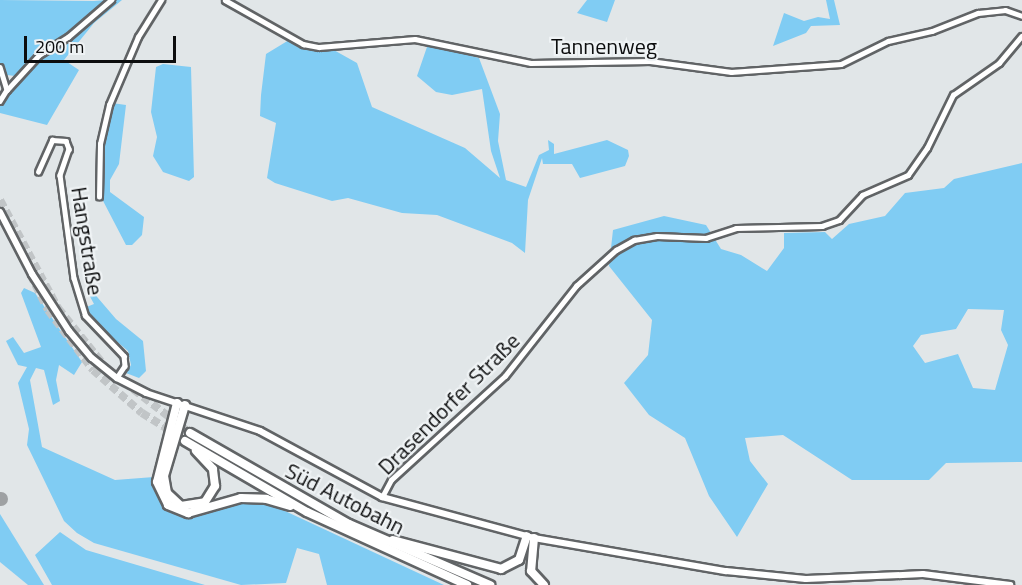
<!DOCTYPE html>
<html>
<head>
<meta charset="utf-8">
<style>
  body { margin:0 }
  #map { position:relative; width:1022px; height:585px; overflow:hidden; background:#e1e6e8; font-family:"Titillium Web",sans-serif }
  div>[style] { position:absolute }
  .green>* { inset:0; background:#80ccf3 }
  .taxiway>* { height:14px; margin:-7px; padding:0 7px; transform-origin:7px; border-radius:7px; background:#9ea1a3 }
  .highway-tunnel>* { height:8px; margin-top:-4px; transform-origin:0; background:repeating-linear-gradient(90deg,#c1c5c7 0 8px,transparent 0 12px) }
  .roads { filter:drop-shadow(2px 0 #616466) drop-shadow(-2px 0 #616466) drop-shadow(0 2px #616466) drop-shadow(0 -2px #616466) }
  .street>* { height:4.5px; margin:-2.25px; padding:0 2.25px; transform-origin:2.25px; border-radius:2.25px; background:#fff }
  .secondary>* { height:6px; margin:-3px; padding:0 3px; transform-origin:3px; border-radius:3px; background:#fff }
  .highway>* { height:8px; margin:-4px; padding:0 4px; transform-origin:4px; border-radius:4px; background:#fff }
  span { translate:-50% -50%; white-space:nowrap; text-align:center; line-height:1.15; -webkit-text-stroke:4.5px #eff3f5; paint-order:stroke }
  .street-label { font-size:22px; color:#0c0d0e }
  .scale { position:absolute; left:24px; top:36px; width:152px; height:27px; box-sizing:border-box; border:3px solid #0c0d0e; border-top:0; padding-left:8px; font-size:18px; line-height:21px; white-space:nowrap; color:#0c0d0e; -webkit-text-stroke:4px #eff3f5; paint-order:stroke }
</style>
</head>
<body>
<div id="map">
  <div class="green">
    <div style="clip-path:polygon(0 0,94px 1px,107px 0,66px 35px,34px 54px,15px 76px,7px 75px,0 63px)"></div>
    <div style="clip-path:polygon(115px 0,122px 0,94px 23px,64px 60px,79px 70px,47px 125px,0 113px,0 106px,37px 60px,71px 40px)"></div>
    <div style="clip-path:polygon(587px 0,615px 0,607px 22px,577px 13px)"></div>
    <div style="clip-path:polygon(826px 0,834px 0,840px 25px,811px 26px,806px 33px,773px 46px,784px 13px,804px 21px,818px 17px,830px 19px)"></div>
    <div style="clip-path:polygon(289px 40px,310px 50px,332px 49px,357px 63px,372px 107px,465px 148px,500px 178px,491px 151px,482px 89px,452px 95px,436px 92px,417px 76px,428px 44px,479px 58px,500px 114px,498px 141px,506px 180px,526px 187px,539px 155px,549px 150px,548px 140px,554px 144px,554px 154px,607px 140px,628px 150px,629px 156px,625px 166px,580px 178px,572px 164px,543px 164px,542px 158px,528px 200px,525px 253px,512px 243px,437px 215px,402px 213px,348px 198px,332px 201px,275px 183px,267px 178px,276px 123px,260px 116px,261px 95px,266px 54px)"></div>
    <div style="clip-path:polygon(163px 64px,191px 67px,194px 177px,189px 181px,163px 172px,153px 156px,157px 137px,151px 112px,156px 67px)"></div>
    <div style="clip-path:polygon(112px 103px,126px 105px,119px 164px,110px 180px,110px 192px,144px 217px,142px 235px,132px 245px,126px 245px,101px 197px,103px 145px)"></div>
    <div style="clip-path:polygon(evenodd,1022px 163px,1022px 462px,946px 463px,929px 480px,852px 480px,783px 435px,745px 438px,750px 461px,768px 484px,737px 537px,709px 496px,685px 438px,649px 415px,624px 383px,648px 355px,652px 320px,609px 266px,613px 230px,664px 216px,706px 225px,721px 249px,741px 255px,767px 271px,784px 248px,784px 233px,825px 232px,832px 239px,849px 224px,885px 216px,905px 193px,944px 188px,954px 179px,1022px 163px,968px 309px,1004px 310px,1001px 330px,1008px 345px,995px 390px,973px 388px,958px 354px,925px 363px,913px 346px,921px 335px,956px 329px,968px 309px)"></div>
    <div style="clip-path:polygon(24px 288px,35px 293px,82px 362px,74px 375px,59px 365px,56px 380px,60px 401px,53px 405px,44px 370px,36px 368px,30px 380px,42px 447px,115px 480px,154px 477px,158px 499px,176px 514px,198px 516px,241px 502px,270px 504px,444px 585px,327px 585px,319px 554px,297px 548px,286px 583px,241px 585px,94px 543px,77px 533px,64px 521px,27px 445px,29px 429px,18px 383px,27px 367px,18px 365px,6px 341px,13px 337px,24px 353px,41px 347px,21px 293px)"></div>
    <div style="clip-path:polygon(87px 291px,92px 291px,116px 319px,143px 341px,146px 371px,139px 378px,126px 373px,131px 365px,128px 351px,87px 316px,84px 308px,94px 304px)"></div>
    <div style="clip-path:polygon(0 514px,44px 585px,28px 585px,0 562px)"></div>
    <div style="clip-path:polygon(60px 532px,86px 550px,205px 585px,52px 585px,35px 555px)"></div>
  </div>
  <div class="taxiway">
    <div style="left:0;top:499px;width:1px"></div>
  </div>
  <div class="highway-tunnel">
    <div style="left:0;top:200px;width:123px;rotate:61.8deg"></div>
    <div style="left:58px;top:308px;width:72px;rotate:51.2deg"></div>
    <div style="left:30px;top:274px;width:40px;rotate:63.4deg"></div>
    <div style="left:48px;top:310px;width:75px;rotate:53.1deg"></div>
    <div style="left:93px;top:370px;width:65px;rotate:41.3deg"></div>
    <div style="left:142px;top:413px;width:38px;rotate:32deg"></div>
    <div style="left:124px;top:382px;width:83px;rotate:37.7deg"></div>
  </div>
  <div class="roads">
    <div class="street">
      <div style="left:225px;top:0;width:90px;rotate:29.4deg"></div>
      <div style="left:303px;top:44px;width:16px;rotate:11deg"></div>
      <div style="left:319px;top:47px;width:96px;rotate:-4.8deg"></div>
      <div style="left:415px;top:39px;width:118px;rotate:11.7deg"></div>
      <div style="left:531px;top:63px;width:119px;rotate:-1deg"></div>
      <div style="left:650px;top:61px;width:82px;rotate:7.7deg"></div>
      <div style="left:731px;top:72px;width:110px;rotate:-4.2deg"></div>
      <div style="left:841px;top:64px;width:52px;rotate:-26.1deg"></div>
      <div style="left:888px;top:41px;width:45px;rotate:-12.8deg"></div>
      <div style="left:932px;top:31px;width:49px;rotate:-21.4deg"></div>
      <div style="left:978px;top:13px;width:27px;rotate:-6deg"></div>
      <div style="left:1005px;top:10px;width:18px;rotate:19deg"></div>
      <div style="left:0;top:67px;width:24px;rotate:73deg"></div>
      <div style="left:7px;top:90px;width:13px;rotate:122deg"></div>
      <div style="left:7px;top:90px;width:47px;rotate:-47.6deg"></div>
      <div style="left:39px;top:55px;width:34px;rotate:-32deg"></div>
      <div style="left:68px;top:37px;width:57px;rotate:-40.7deg"></div>
      <div style="left:38px;top:172px;width:35px;rotate:-66deg"></div>
      <div style="left:52px;top:140px;width:14px;rotate:4deg"></div>
      <div style="left:66px;top:141px;width:9px;rotate:69deg"></div>
      <div style="left:69px;top:149px;width:28px;rotate:109deg"></div>
      <div style="left:60px;top:175px;width:104px;rotate:82.3deg"></div>
      <div style="left:74px;top:278px;width:39px;rotate:73deg"></div>
      <div style="left:85px;top:315px;width:57px;rotate:46.4deg"></div>
      <div style="left:124px;top:356px;width:10px;rotate:84deg"></div>
      <div style="left:125px;top:366px;width:14px;rotate:124deg"></div>
      <div style="left:99px;top:197px;width:53px;rotate:-88.9deg"></div>
      <div style="left:100px;top:144px;width:40px;rotate:-77deg"></div>
      <div style="left:109px;top:105px;width:74px;rotate:-66.9deg"></div>
      <div style="left:138px;top:37px;width:44px;rotate:-58.1deg"></div>
      <div style="left:382px;top:497px;width:19px;rotate:-62deg"></div>
      <div style="left:391px;top:480px;width:154px;rotate:-42.4deg"></div>
      <div style="left:505px;top:376px;width:115px;rotate:-51.7deg"></div>
      <div style="left:576px;top:286px;width:54px;rotate:-42deg"></div>
      <div style="left:616px;top:250px;width:21px;rotate:-29deg"></div>
      <div style="left:634px;top:240px;width:23px;rotate:-10deg"></div>
      <div style="left:657px;top:236px;width:49px;rotate:2.3deg"></div>
      <div style="left:706px;top:238px;width:32px;rotate:-18deg"></div>
      <div style="left:736px;top:228px;width:86px;rotate:-1.3deg"></div>
      <div style="left:822px;top:226px;width:18px;rotate:-19deg"></div>
      <div style="left:839px;top:220px;width:34px;rotate:-47deg"></div>
      <div style="left:862px;top:195px;width:50px;rotate:-23.5deg"></div>
      <div style="left:908px;top:175px;width:33px;rotate:-55deg"></div>
      <div style="left:927px;top:148px;width:59px;rotate:-63.9deg"></div>
      <div style="left:953px;top:95px;width:56px;rotate:-34.8deg"></div>
      <div style="left:999px;top:63px;width:35px;rotate:-50deg"></div>
    </div>
    <div class="secondary">
      <div style="left:0;top:212px;width:70px;rotate:62.7deg"></div>
      <div style="left:32px;top:274px;width:68px;rotate:57deg"></div>
      <div style="left:69px;top:331px;width:35px;rotate:50deg"></div>
      <div style="left:92px;top:358px;width:32px;rotate:39deg"></div>
      <div style="left:117px;top:378px;width:33px;rotate:27deg"></div>
      <div style="left:146px;top:393px;width:120px;rotate:18.4deg"></div>
      <div style="left:260px;top:431px;width:139px;rotate:28.4deg"></div>
      <div style="left:382px;top:497px;width:157px;rotate:15.1deg"></div>
      <div style="left:534px;top:538px;width:195px;rotate:9.8deg"></div>
      <div style="left:726px;top:571px;width:80px;rotate:5.7deg"></div>
      <div style="left:806px;top:579px;width:117px;rotate:-2.4deg"></div>
      <div style="left:923px;top:574px;width:88px;rotate:7.2deg"></div>
    </div>
    <div class="highway">
      <div style="left:177px;top:403px;width:81px;rotate:104.2deg"></div>
      <div style="left:157px;top:482px;width:25px;rotate:64deg"></div>
      <div style="left:168px;top:505px;width:22px;rotate:22deg"></div>
      <div style="left:188px;top:513px;width:55px;rotate:-15.8deg"></div>
      <div style="left:241px;top:498px;width:25px;rotate:2deg"></div>
      <div style="left:266px;top:499px;width:25px;rotate:16deg"></div>
      <div style="left:185px;top:405px;width:74px;rotate:106.5deg"></div>
      <div style="left:164px;top:476px;width:17px;rotate:80deg"></div>
      <div style="left:167px;top:493px;width:19px;rotate:43deg"></div>
      <div style="left:181px;top:506px;width:24px;rotate:-9deg"></div>
      <div style="left:205px;top:502px;width:19px;rotate:-58deg"></div>
      <div style="left:215px;top:486px;width:17px;rotate:-97deg"></div>
      <div style="left:213px;top:469px;width:25px;rotate:-133deg"></div>
      <div style="left:190px;top:433px;width:183px;rotate:29.8deg"></div>
      <div style="left:349px;top:524px;width:154px;rotate:23.4deg"></div>
      <div style="left:185px;top:441px;width:141px;rotate:30.2deg"></div>
      <div style="left:307px;top:512px;width:176px;rotate:24.5deg"></div>
      <div style="left:534px;top:538px;width:33px;rotate:95deg"></div>
      <div style="left:531px;top:571px;width:19px;rotate:47deg"></div>
      <div style="left:393px;top:540px;width:112px;rotate:15deg"></div>
      <div style="left:501px;top:569px;width:20px;rotate:-27deg"></div>
      <div style="left:519px;top:560px;width:25px;rotate:-72deg"></div>
    </div>
  </div>
  <div class="street-label">
    <span style="left:604px;top:47px">Tannenweg</span>
    <span style="left:87px;top:241px;rotate:81deg">Hangstraße</span>
    <span style="left:449px;top:404px;rotate:-45deg">Drasendorfer Straße</span>
    <span style="left:345px;top:499px;rotate:27deg">Süd Autobahn</span>
  </div>
  <div class="scale">200 m</div>
</div>
</body>
</html>
